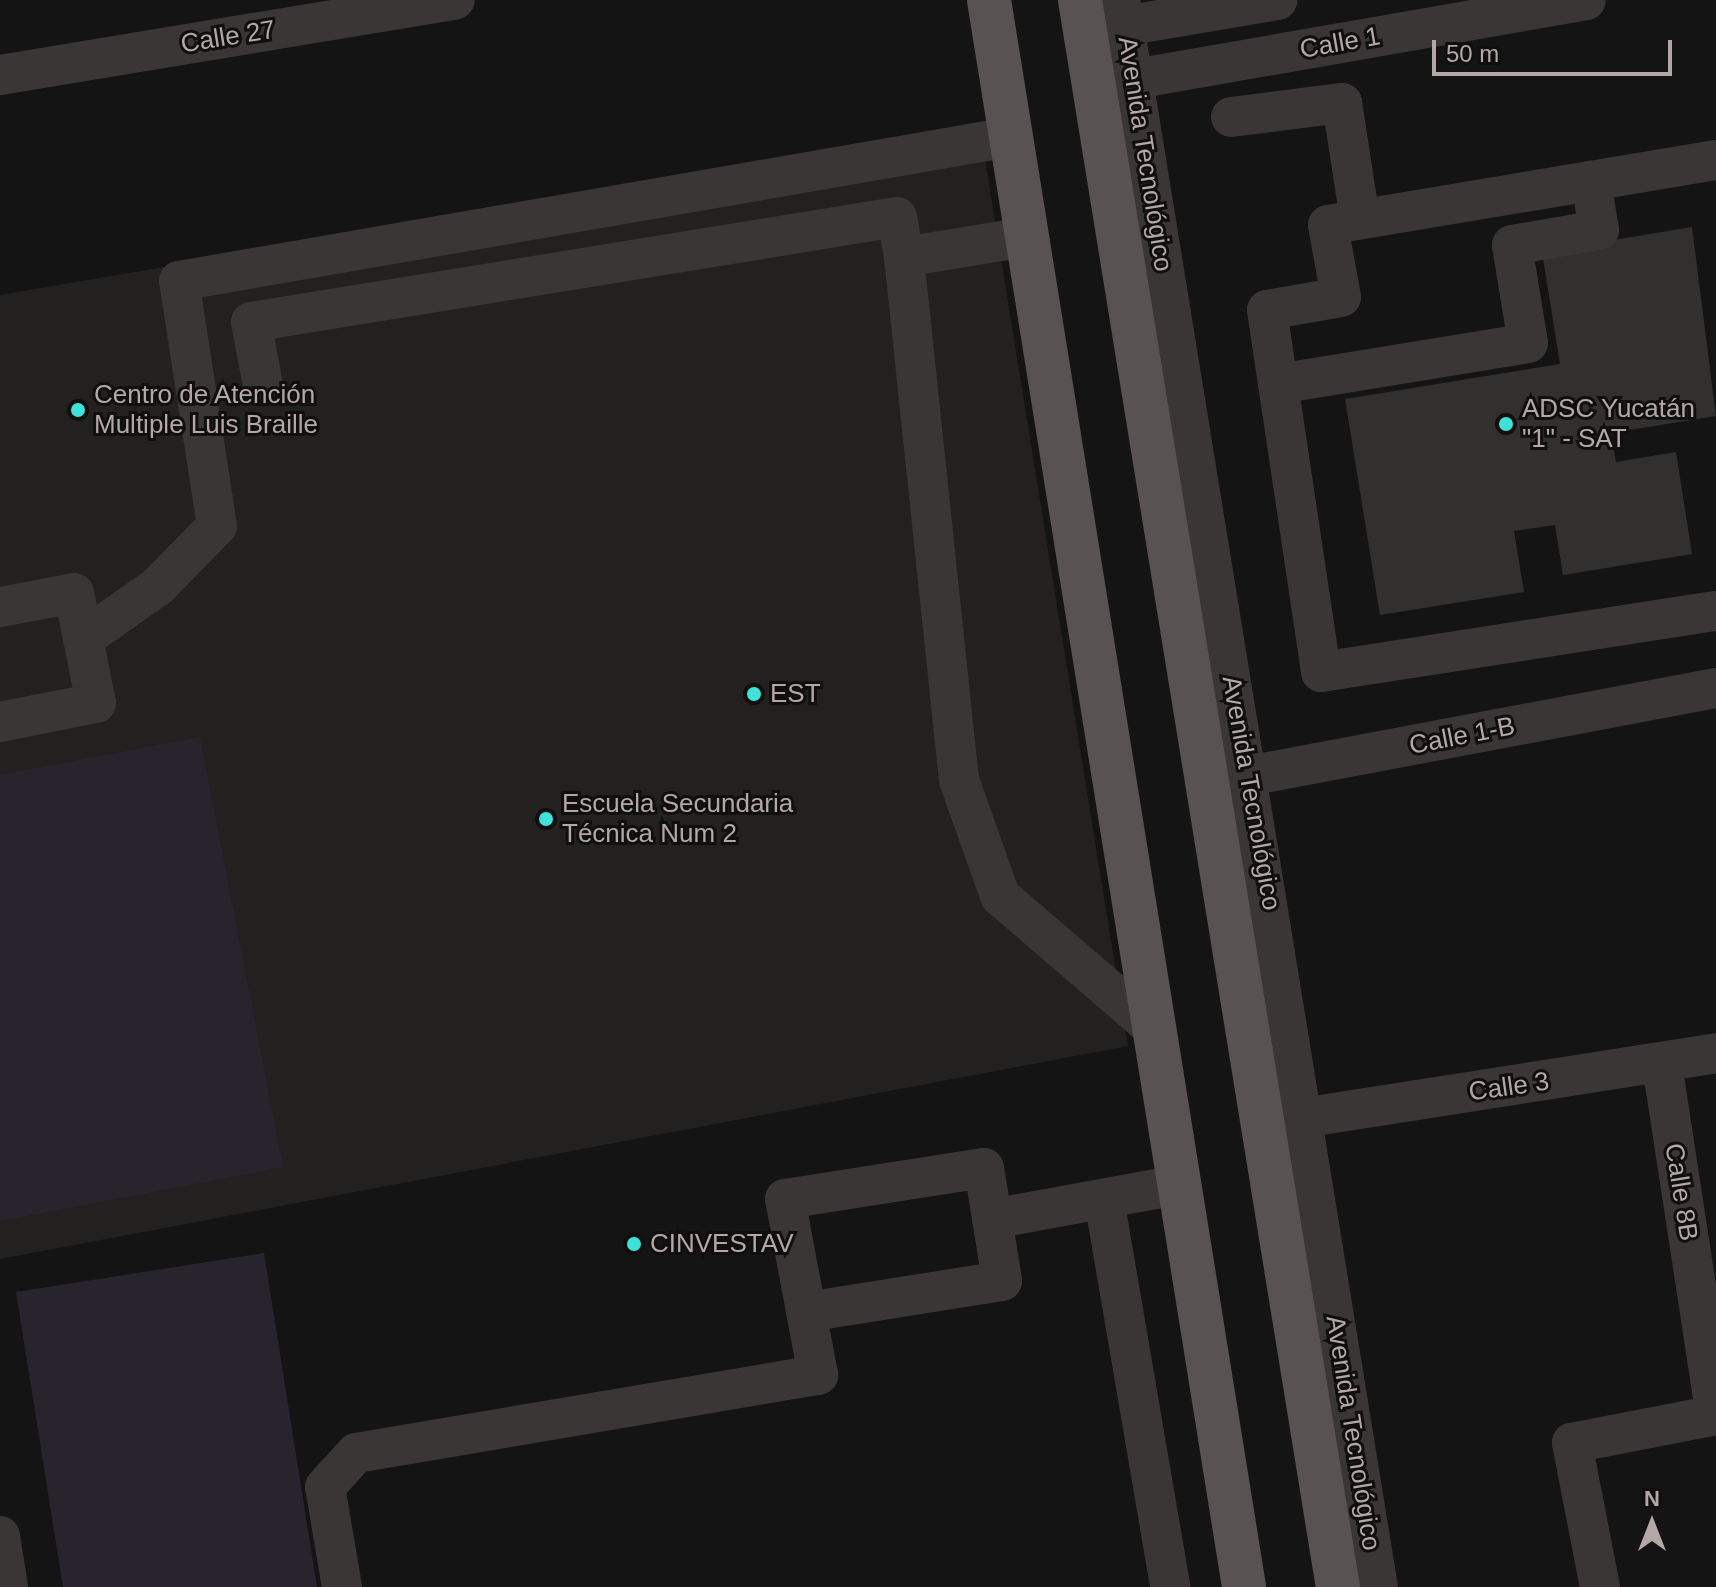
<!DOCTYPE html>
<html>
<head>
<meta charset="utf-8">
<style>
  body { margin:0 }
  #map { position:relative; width:1716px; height:1587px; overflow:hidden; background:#151414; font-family:Arial,sans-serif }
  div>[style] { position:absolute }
  .built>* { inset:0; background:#222120 }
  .green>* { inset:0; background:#28242d }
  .building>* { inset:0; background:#31302f }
  .minor>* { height:40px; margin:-20px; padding:0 20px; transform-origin:20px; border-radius:20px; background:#3a3635 }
  .major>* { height:44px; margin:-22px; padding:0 22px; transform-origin:22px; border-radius:22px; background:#595252 }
  .dots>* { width:22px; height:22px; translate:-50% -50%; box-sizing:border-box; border:4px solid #100f0f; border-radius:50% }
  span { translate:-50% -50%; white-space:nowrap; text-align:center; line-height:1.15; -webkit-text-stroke:6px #100f0f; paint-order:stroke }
  .street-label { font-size:26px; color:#b5a7a7 }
  .poi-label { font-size:26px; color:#b5a7a7 }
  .left { translate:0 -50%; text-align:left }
  .north { position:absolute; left:1612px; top:1483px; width:80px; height:80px; -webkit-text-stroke:6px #100f0f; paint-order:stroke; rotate:0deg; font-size:22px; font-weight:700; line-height:32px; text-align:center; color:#b5a7a7 }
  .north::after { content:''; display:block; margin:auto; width:28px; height:36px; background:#b5a7a7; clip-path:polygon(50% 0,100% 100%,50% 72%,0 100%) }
  .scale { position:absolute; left:1432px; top:40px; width:240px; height:36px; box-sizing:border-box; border:4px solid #b5a7a7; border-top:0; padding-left:10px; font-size:24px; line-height:28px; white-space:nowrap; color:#b5a7a7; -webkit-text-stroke:6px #100f0f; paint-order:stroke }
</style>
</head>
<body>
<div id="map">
  <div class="built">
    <div style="clip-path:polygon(980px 128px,1128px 1046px,0 1259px,0 295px)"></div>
  </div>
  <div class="green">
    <div style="clip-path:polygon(200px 737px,283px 1167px,0 1221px,0 775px)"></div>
    <div style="clip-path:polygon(264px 1253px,317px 1587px,63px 1587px,16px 1292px)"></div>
  </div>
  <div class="building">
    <div style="clip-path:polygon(1692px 227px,1716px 416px,1611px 433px,1616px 462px,1676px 452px,1692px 554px,1563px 575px,1555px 525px,1514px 531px,1524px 592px,1380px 615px,1345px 399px,1560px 364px,1542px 252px)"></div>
  </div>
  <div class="minor">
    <div style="left:1120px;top:0;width:1608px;rotate:80.77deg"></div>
    <div style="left:1100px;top:30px;width:180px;rotate:-9.6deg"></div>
    <div style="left:0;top:75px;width:461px;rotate:-9.4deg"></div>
    <div style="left:1106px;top:84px;width:487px;rotate:-9.9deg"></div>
    <div style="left:1231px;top:117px;width:112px;rotate:-7.2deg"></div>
    <div style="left:1342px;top:103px;width:117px;rotate:81.2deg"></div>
    <div style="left:1716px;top:160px;width:393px;rotate:170.5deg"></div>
    <div style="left:1328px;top:225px;width:73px;rotate:79.8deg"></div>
    <div style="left:1341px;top:297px;width:75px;rotate:170deg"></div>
    <div style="left:1267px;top:310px;width:366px;rotate:81.5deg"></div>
    <div style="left:1321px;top:672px;width:400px;rotate:-8.8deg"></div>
    <div style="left:1026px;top:237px;width:124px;rotate:170.7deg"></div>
    <div style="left:904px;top:257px;width:526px;rotate:84deg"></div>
    <div style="left:959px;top:780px;width:123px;rotate:70.5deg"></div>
    <div style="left:1000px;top:896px;width:199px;rotate:40.7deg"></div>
    <div style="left:262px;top:380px;width:59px;rotate:-100.7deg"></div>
    <div style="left:251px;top:322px;width:654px;rotate:-9.23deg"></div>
    <div style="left:897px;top:217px;width:41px;rotate:80.1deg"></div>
    <div style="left:1278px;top:384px;width:253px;rotate:-9.3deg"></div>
    <div style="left:1528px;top:343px;width:99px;rotate:-99.3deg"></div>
    <div style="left:1512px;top:245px;width:88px;rotate:-9.8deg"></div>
    <div style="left:1599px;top:230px;width:50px;rotate:-99.3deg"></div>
    <div style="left:0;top:607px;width:75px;rotate:-10.7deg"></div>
    <div style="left:74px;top:593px;width:112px;rotate:78.7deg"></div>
    <div style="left:96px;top:703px;width:98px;rotate:168.8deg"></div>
    <div style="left:83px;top:639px;width:92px;rotate:-35.2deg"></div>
    <div style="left:158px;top:586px;width:84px;rotate:-45.5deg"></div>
    <div style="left:217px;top:526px;width:248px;rotate:-98.8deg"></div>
    <div style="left:179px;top:281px;width:843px;rotate:-9.83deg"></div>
    <div style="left:1221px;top:781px;width:504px;rotate:-10.64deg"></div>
    <div style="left:1662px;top:1064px;width:355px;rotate:81.3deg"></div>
    <div style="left:1302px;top:1118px;width:419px;rotate:-8.9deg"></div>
    <div style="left:1104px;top:1199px;width:394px;rotate:80.3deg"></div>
    <div style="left:992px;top:1219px;width:188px;rotate:-10.4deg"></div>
    <div style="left:0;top:1536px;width:52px;rotate:81.1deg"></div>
    <div style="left:342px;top:1587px;width:101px;rotate:-99.6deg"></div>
    <div style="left:325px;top:1487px;width:46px;rotate:-47.6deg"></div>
    <div style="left:356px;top:1453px;width:469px;rotate:-9.6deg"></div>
    <div style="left:818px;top:1375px;width:179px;rotate:-100.6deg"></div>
    <div style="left:785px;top:1199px;width:201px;rotate:-8.9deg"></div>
    <div style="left:984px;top:1168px;width:114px;rotate:80.9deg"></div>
    <div style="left:1002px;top:1281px;width:198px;rotate:171deg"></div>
    <div style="left:1600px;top:1587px;width:147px;rotate:-101deg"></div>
    <div style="left:1572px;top:1443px;width:147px;rotate:-11deg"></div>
  </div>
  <div class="major">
    <div style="left:989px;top:0;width:1607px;rotate:80.87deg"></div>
    <div style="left:1080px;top:0;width:1608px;rotate:80.77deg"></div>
  </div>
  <div class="dots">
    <div style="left:78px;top:410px;background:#3fe2d9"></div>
    <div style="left:1506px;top:424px;background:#3fe2d9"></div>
    <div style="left:754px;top:694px;background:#3fe2d9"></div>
    <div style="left:546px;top:819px;background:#3fe2d9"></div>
    <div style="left:634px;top:1244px;background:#3fe2d9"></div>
  </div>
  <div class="street-label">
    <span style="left:228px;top:37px;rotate:-9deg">Calle 27</span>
    <span style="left:1340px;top:43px;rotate:-10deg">Calle 1</span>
    <span style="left:1145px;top:154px;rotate:81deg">Avenida Tecnológico</span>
    <span style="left:1462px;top:736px;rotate:-11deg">Calle 1-B</span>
    <span style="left:1251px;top:793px;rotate:80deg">Avenida Tecnológico</span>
    <span style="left:1509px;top:1087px;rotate:-8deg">Calle 3</span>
    <span style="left:1681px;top:1192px;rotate:81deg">Calle 8B</span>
    <span style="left:1353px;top:1433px;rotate:81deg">Avenida Tecnológico</span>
  </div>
  <div class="poi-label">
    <span class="left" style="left:94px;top:410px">Centro de Atención<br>Multiple Luis Braille</span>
    <span class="left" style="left:1522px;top:424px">ADSC Yucatán<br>"1" - SAT</span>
    <span class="left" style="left:770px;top:694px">EST</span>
    <span class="left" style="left:562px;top:819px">Escuela Secundaria<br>Técnica Num 2</span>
    <span class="left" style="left:650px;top:1244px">CINVESTAV</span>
  </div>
  <div class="north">N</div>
  <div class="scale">50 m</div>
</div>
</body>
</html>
